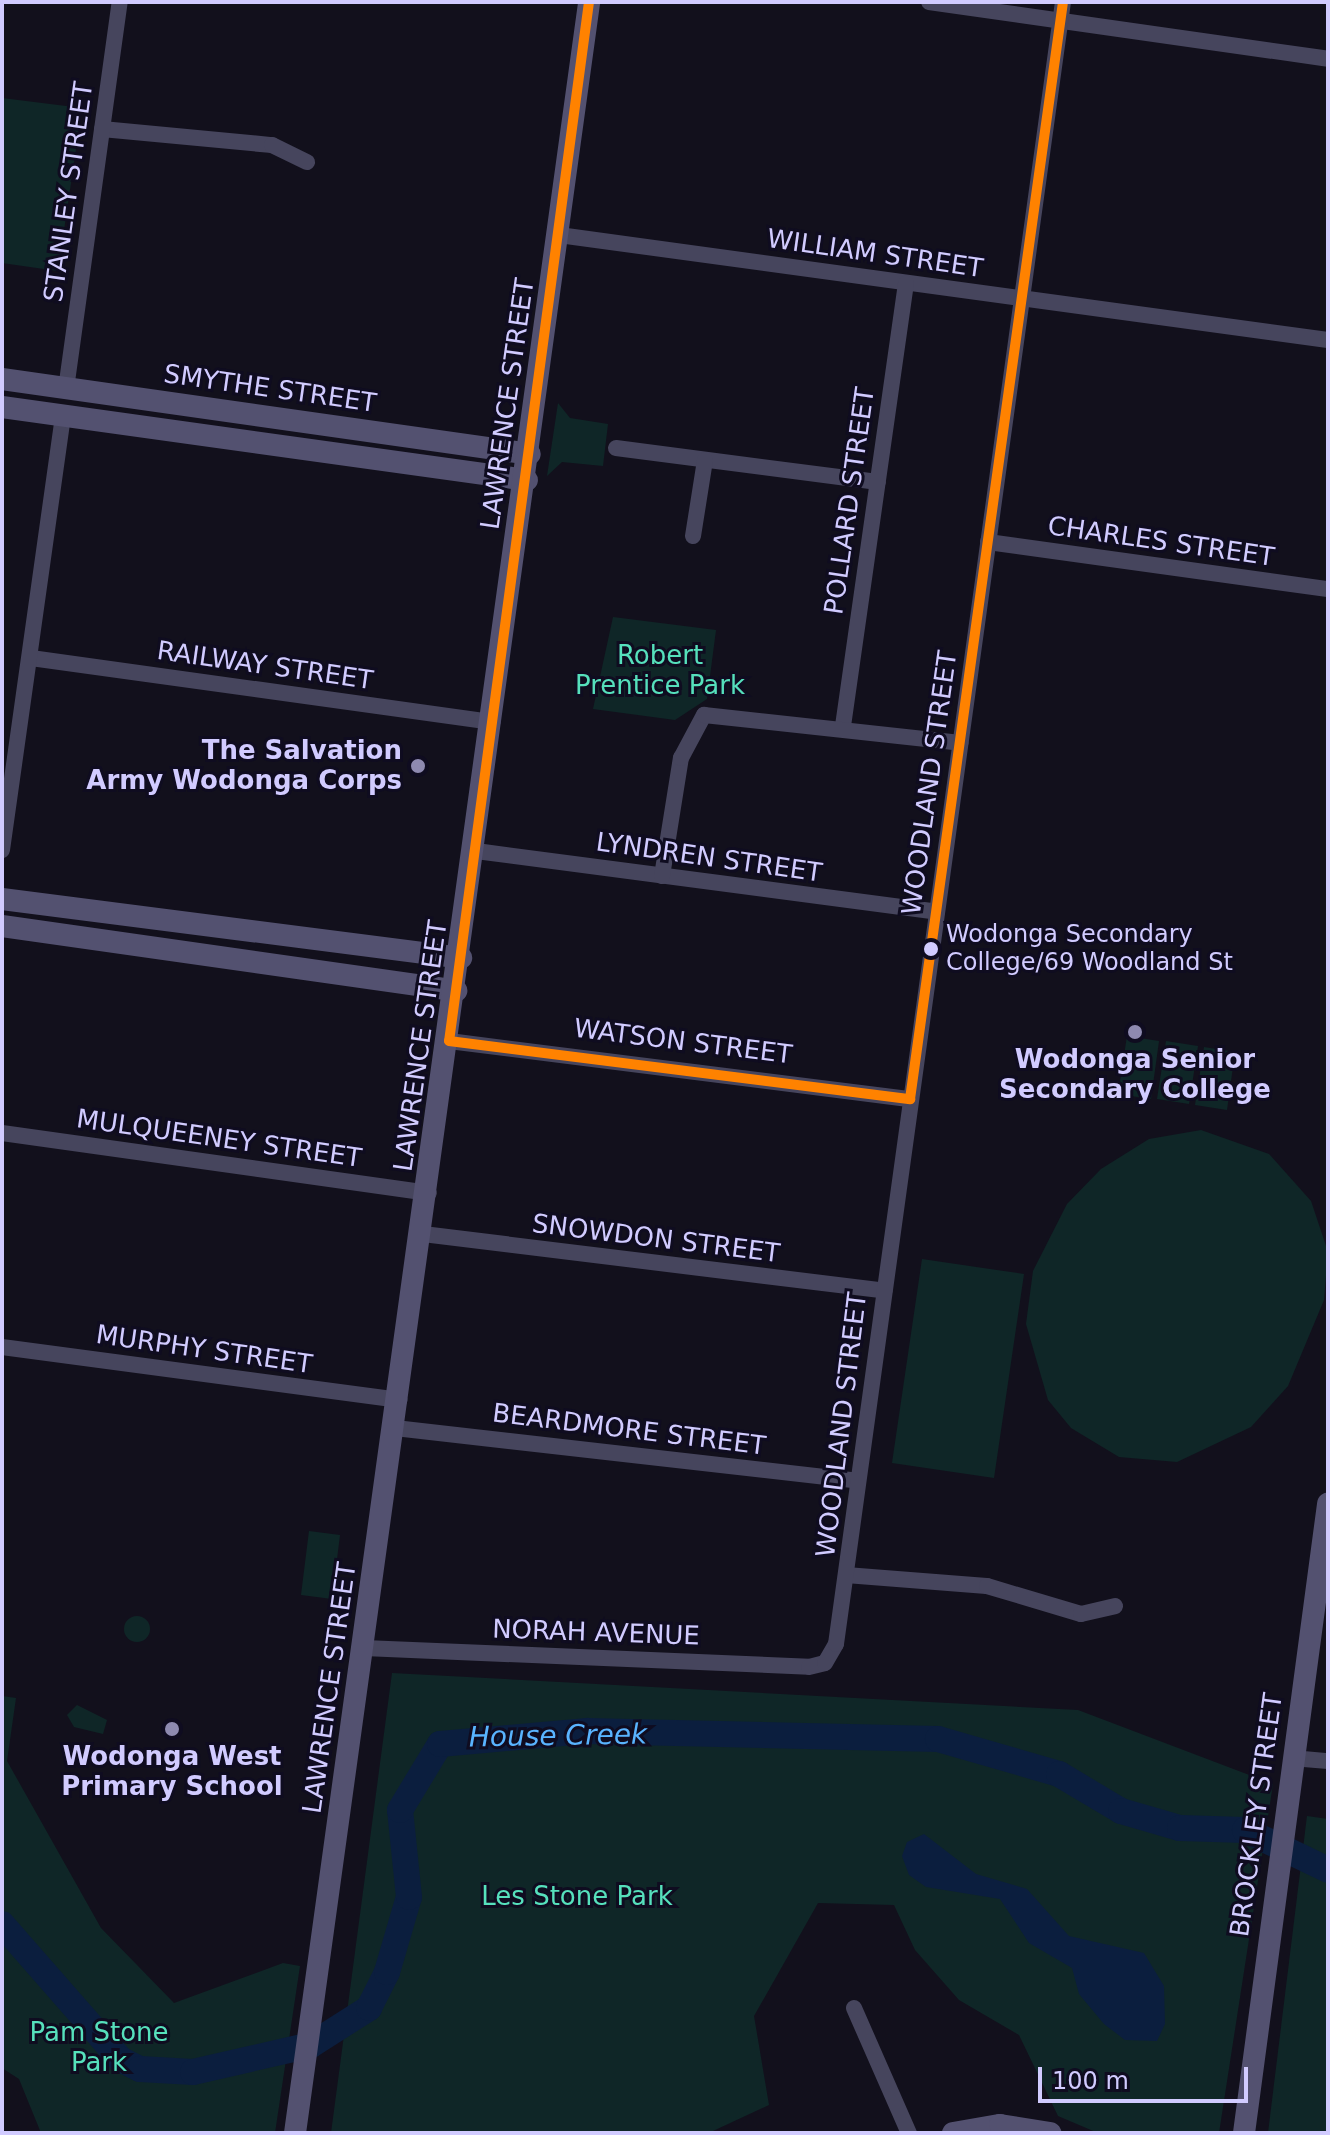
<!DOCTYPE html>
<html>
<head>
<meta charset="utf-8">
<style>
  body { margin:0 }
  #map { position:relative; width:1330px; height:2135px; overflow:hidden; background:#12101c; font-family:"DejaVu Sans",sans-serif }
  div>[style] { position:absolute }
  .green>* { inset:0; background:#0f2627 }
  .round { border-radius:50% }
  .water>* { inset:0; background:#0b1e3e }
  .river>* { height:26px; margin:-13px; padding:0 13px; transform-origin:13px; border-radius:13px; background:#0b1e3e }
  .street>* { height:16px; margin:-8px; padding:0 8px; transform-origin:8px; border-radius:8px; background:#46455d }
  .secondary>* { height:22px; margin:-11px; padding:0 11px; transform-origin:11px; border-radius:11px; background:#535170 }
  .bus-1>* { height:10px; margin:-5px; padding:0 5px; transform-origin:5px; border-radius:5px; background:#ff8200 }
  .dots>* { width:22px; height:22px; translate:-50% -50%; box-sizing:border-box; border:4px solid #0f0c20; border-radius:50% }
  span { translate:-50% -50%; white-space:nowrap; text-align:center; line-height:1.15; -webkit-text-stroke:6px #0f0c20; paint-order:stroke }
  .bus-label { font-size:24px; color:#d1cbff }
  .left { translate:0 -50%; text-align:left }
  .street-label { font-size:26px; color:#d1cbff }
  .park-label { font-size:26px; color:#56e0bc }
  .poi-label { font-size:26px; color:#d1cbff; font-weight:700 }
  .right { translate:-100% -50%; text-align:right }
  .water-label { font-size:28px; color:#59b4ff; font-style:italic }
  .frame { position:absolute; inset:0; border:4px solid #d1cbff; pointer-events:none }
  .scale { position:absolute; left:1038px; top:2067px; width:210px; height:36px; box-sizing:border-box; border:4px solid #d1cbff; border-top:0; padding-left:10px; font-size:24px; line-height:28px; white-space:nowrap; color:#d1cbff; -webkit-text-stroke:6px #0f0c20; paint-order:stroke }
</style>
</head>
<body>
<div id="map">
  <div class="green">
    <div style="clip-path:polygon(2px 98px,82px 108px,58px 271px,2px 263px)"></div>
    <div style="clip-path:polygon(558px 403px,570px 418px,608px 424px,603px 466px,562px 462px,547px 476px)"></div>
    <div style="clip-path:polygon(613px 617px,716px 630px,707px 699px,675px 720px,593px 709px)"></div>
    <div style="clip-path:polygon(1127px 1036px,1159px 1041px,1151px 1099px,1118px 1094px)"></div>
    <div style="clip-path:polygon(1166px 1041px,1198px 1046px,1189px 1104px,1157px 1099px)"></div>
    <div style="clip-path:polygon(1204px 1047px,1235px 1052px,1227px 1110px,1195px 1105px)"></div>
    <div style="clip-path:polygon(1201px 1130px,1269px 1154px,1311px 1201px,1328px 1252px,1324px 1300px,1288px 1386px,1251px 1427px,1177px 1462px,1119px 1457px,1071px 1428px,1048px 1400px,1026px 1324px,1033px 1271px,1067px 1204px,1101px 1169px,1149px 1139px)"></div>
    <div style="clip-path:polygon(922px 1259px,1024px 1274px,994px 1478px,892px 1463px)"></div>
    <div style="clip-path:polygon(309px 1531px,340px 1535px,332px 1599px,301px 1595px)"></div>
    <div class="round" style="left:124px;top:1616px;width:26px;height:26px"></div>
    <div style="clip-path:polygon(392px 1673px,1078px 1710px,1273px 1784px,1219px 2133px,1098px 2133px,1058px 2116px,1019px 2035px,959px 2000px,915px 1950px,894px 1905px,818px 1903px,754px 2016px,769px 2105px,713px 2131px,331px 2133px)"></div>
    <div style="clip-path:polygon(2px 1696px,16px 1698px,7px 1761px,101px 1928px,174px 2003px,283px 1963px,300px 1966px,275px 2133px,41px 2133px,19px 2079px,2px 2068px)"></div>
    <div style="clip-path:polygon(77px 1705px,107px 1720px,103px 1734px,74px 1727px,67px 1715px)"></div>
    <div style="clip-path:polygon(1307px 1816px,1328px 1819px,1328px 2133px,1268px 2133px)"></div>
  </div>
  <div class="water">
    <div style="clip-path:polygon(924px 1834px,976px 1874px,1027px 1889px,1069px 1936px,1144px 1953px,1164px 1986px,1165px 2024px,1157px 2041px,1125px 2040px,1104px 2024px,1079px 1994px,1072px 1968px,1029px 1943px,1000px 1899px,926px 1887px,909px 1875px,902px 1856px,907px 1842px)"></div>
  </div>
  <div class="river">
    <div style="left:2px;top:1924px;width:179px;rotate:48.8deg"></div>
    <div style="left:120px;top:2059px;width:22px;rotate:27deg"></div>
    <div style="left:140px;top:2069px;width:53px;rotate:3.2deg"></div>
    <div style="left:193px;top:2072px;width:121px;rotate:-12.9deg"></div>
    <div style="left:311px;top:2045px;width:69px;rotate:-32.5deg"></div>
    <div style="left:369px;top:2008px;width:40px;rotate:-63.4deg"></div>
    <div style="left:387px;top:1972px;width:78px;rotate:-73.7deg"></div>
    <div style="left:409px;top:1897px;width:87px;rotate:-95.9deg"></div>
    <div style="left:400px;top:1810px;width:77px;rotate:-58.8deg"></div>
    <div style="left:440px;top:1744px;width:148px;rotate:-5.1deg"></div>
    <div style="left:587px;top:1731px;width:351px;rotate:1.3deg"></div>
    <div style="left:938px;top:1739px;width:126px;rotate:16.1deg"></div>
    <div style="left:1059px;top:1774px;width:72px;rotate:30.8deg"></div>
    <div style="left:1121px;top:1811px;width:61px;rotate:16.1deg"></div>
    <div style="left:1180px;top:1828px;width:65px;rotate:1.8deg"></div>
    <div style="left:1245px;top:1830px;width:92px;rotate:25.7deg"></div>
  </div>
  <div class="street">
    <div style="left:929px;top:2px;width:403px;rotate:8.1deg"></div>
    <div style="left:102px;top:129px;width:171px;rotate:5.4deg"></div>
    <div style="left:272px;top:145px;width:39px;rotate:26deg"></div>
    <div style="left:559px;top:235px;width:776px;rotate:7.78deg"></div>
    <div style="left:66px;top:389px;width:391px;rotate:-82.1deg"></div>
    <div style="left:616px;top:448px;width:264px;rotate:7.4deg"></div>
    <div style="left:693px;top:536px;width:77px;rotate:-81deg"></div>
    <div style="left:988px;top:542px;width:343px;rotate:7.9deg"></div>
    <div style="left:31px;top:658px;width:466px;rotate:7.9deg"></div>
    <div style="left:843px;top:726px;width:447px;rotate:-81.9deg"></div>
    <div style="left:2px;top:850px;width:440px;rotate:-82deg"></div>
    <div style="left:476px;top:851px;width:465px;rotate:7.5deg"></div>
    <div style="left:662px;top:876px;width:120px;rotate:-80.9deg"></div>
    <div style="left:681px;top:758px;width:49px;rotate:-61.9deg"></div>
    <div style="left:704px;top:715px;width:258px;rotate:6.2deg"></div>
    <div style="left:449px;top:1041px;width:465px;rotate:7.2deg"></div>
    <div style="left:2px;top:1133px;width:431px;rotate:8deg"></div>
    <div style="left:423px;top:1234px;width:465px;rotate:7deg"></div>
    <div style="left:2px;top:1347px;width:401px;rotate:7.6deg"></div>
    <div style="left:395px;top:1428px;width:465px;rotate:6.5deg"></div>
    <div style="left:846px;top:1575px;width:141px;rotate:4.5deg"></div>
    <div style="left:987px;top:1586px;width:98px;rotate:16.6deg"></div>
    <div style="left:1081px;top:1614px;width:35px;rotate:-13deg"></div>
    <div style="left:364px;top:1648px;width:445px;rotate:2.4deg"></div>
    <div style="left:809px;top:1667px;width:16px;rotate:-14deg"></div>
    <div style="left:825px;top:1663px;width:22px;rotate:-60deg"></div>
    <div style="left:836px;top:1644px;width:1658px;rotate:-82.13deg"></div>
    <div style="left:1292px;top:1758px;width:36px;rotate:5deg"></div>
    <div style="left:854px;top:2008px;width:137px;rotate:66.3deg"></div>
  </div>
  <div class="secondary">
    <div style="left:2px;top:379px;width:533px;rotate:8.08deg"></div>
    <div style="left:2px;top:407px;width:530px;rotate:7.92deg"></div>
    <div style="left:2px;top:899px;width:463px;rotate:7.3deg"></div>
    <div style="left:2px;top:926px;width:459px;rotate:8.1deg"></div>
    <div style="left:295px;top:2133px;width:2151px;rotate:-82.14deg"></div>
    <div style="left:953px;top:2133px;width:48px;rotate:-9.7deg"></div>
    <div style="left:1000px;top:2125px;width:51px;rotate:9.1deg"></div>
    <div style="left:1244px;top:2133px;width:635px;rotate:-82.39deg"></div>
  </div>
  <div class="bus-1">
    <div style="left:589px;top:2px;width:1048px;rotate:97.67deg"></div>
    <div style="left:449px;top:1041px;width:465px;rotate:7.2deg"></div>
    <div style="left:910px;top:1099px;width:1108px;rotate:-82.06deg"></div>
  </div>
  <div class="dots">
    <div style="left:418px;top:766px;background:#8e8ab0"></div>
    <div style="left:931px;top:949px;background:#d1cbff"></div>
    <div style="left:1135px;top:1032px;background:#8e8ab0"></div>
    <div style="left:172px;top:1729px;background:#8e8ab0"></div>
  </div>
  <div class="bus-label">
    <span class="left" style="left:946px;top:949px">Wodonga Secondary<br>College/69 Woodland St</span>
  </div>
  <div class="street-label">
    <span style="left:69px;top:192px;rotate:-82deg">STANLEY STREET</span>
    <span style="left:875px;top:254px;rotate:8deg">WILLIAM STREET</span>
    <span style="left:270px;top:389px;rotate:8deg">SMYTHE STREET</span>
    <span style="left:508px;top:404px;rotate:-82deg">LAWRENCE STREET</span>
    <span style="left:850px;top:501px;rotate:-82deg">POLLARD STREET</span>
    <span style="left:1161px;top:542px;rotate:8deg">CHARLES STREET</span>
    <span style="left:265px;top:666px;rotate:8deg">RAILWAY STREET</span>
    <span style="left:930px;top:783px;rotate:-82deg">WOODLAND STREET</span>
    <span style="left:709px;top:858px;rotate:8deg">LYNDREN STREET</span>
    <span style="left:683px;top:1042px;rotate:7deg">WATSON STREET</span>
    <span style="left:421px;top:1046px;rotate:-82deg">LAWRENCE STREET</span>
    <span style="left:219px;top:1139px;rotate:8deg">MULQUEENEY STREET</span>
    <span style="left:656px;top:1239px;rotate:7deg">SNOWDON STREET</span>
    <span style="left:204px;top:1350px;rotate:8deg">MURPHY STREET</span>
    <span style="left:842px;top:1425px;rotate:-83deg">WOODLAND STREET</span>
    <span style="left:629px;top:1430px;rotate:7deg">BEARDMORE STREET</span>
    <span style="left:596px;top:1633px;rotate:2deg">NORAH AVENUE</span>
    <span style="left:330px;top:1688px;rotate:-82deg">LAWRENCE STREET</span>
    <span style="left:1257px;top:1815px;rotate:-82deg">BROCKLEY STREET</span>
  </div>
  <div class="park-label">
    <span style="left:660px;top:671px">Robert<br>Prentice Park</span>
    <span style="left:577px;top:1897px">Les Stone Park</span>
    <span style="left:99px;top:2048px">Pam Stone<br>Park</span>
  </div>
  <div class="poi-label">
    <span class="right" style="left:402px;top:766px">The Salvation<br>Army Wodonga Corps</span>
    <span style="left:1135px;top:1075px">Wodonga Senior<br>Secondary College</span>
    <span style="left:172px;top:1772px">Wodonga West<br>Primary School</span>
  </div>
  <div class="water-label">
    <span style="left:558px;top:1736px;rotate:-1deg">House Creek</span>
  </div>
  <div class="frame"></div>
  <div class="scale">100 m</div>
</div>
</body>
</html>
